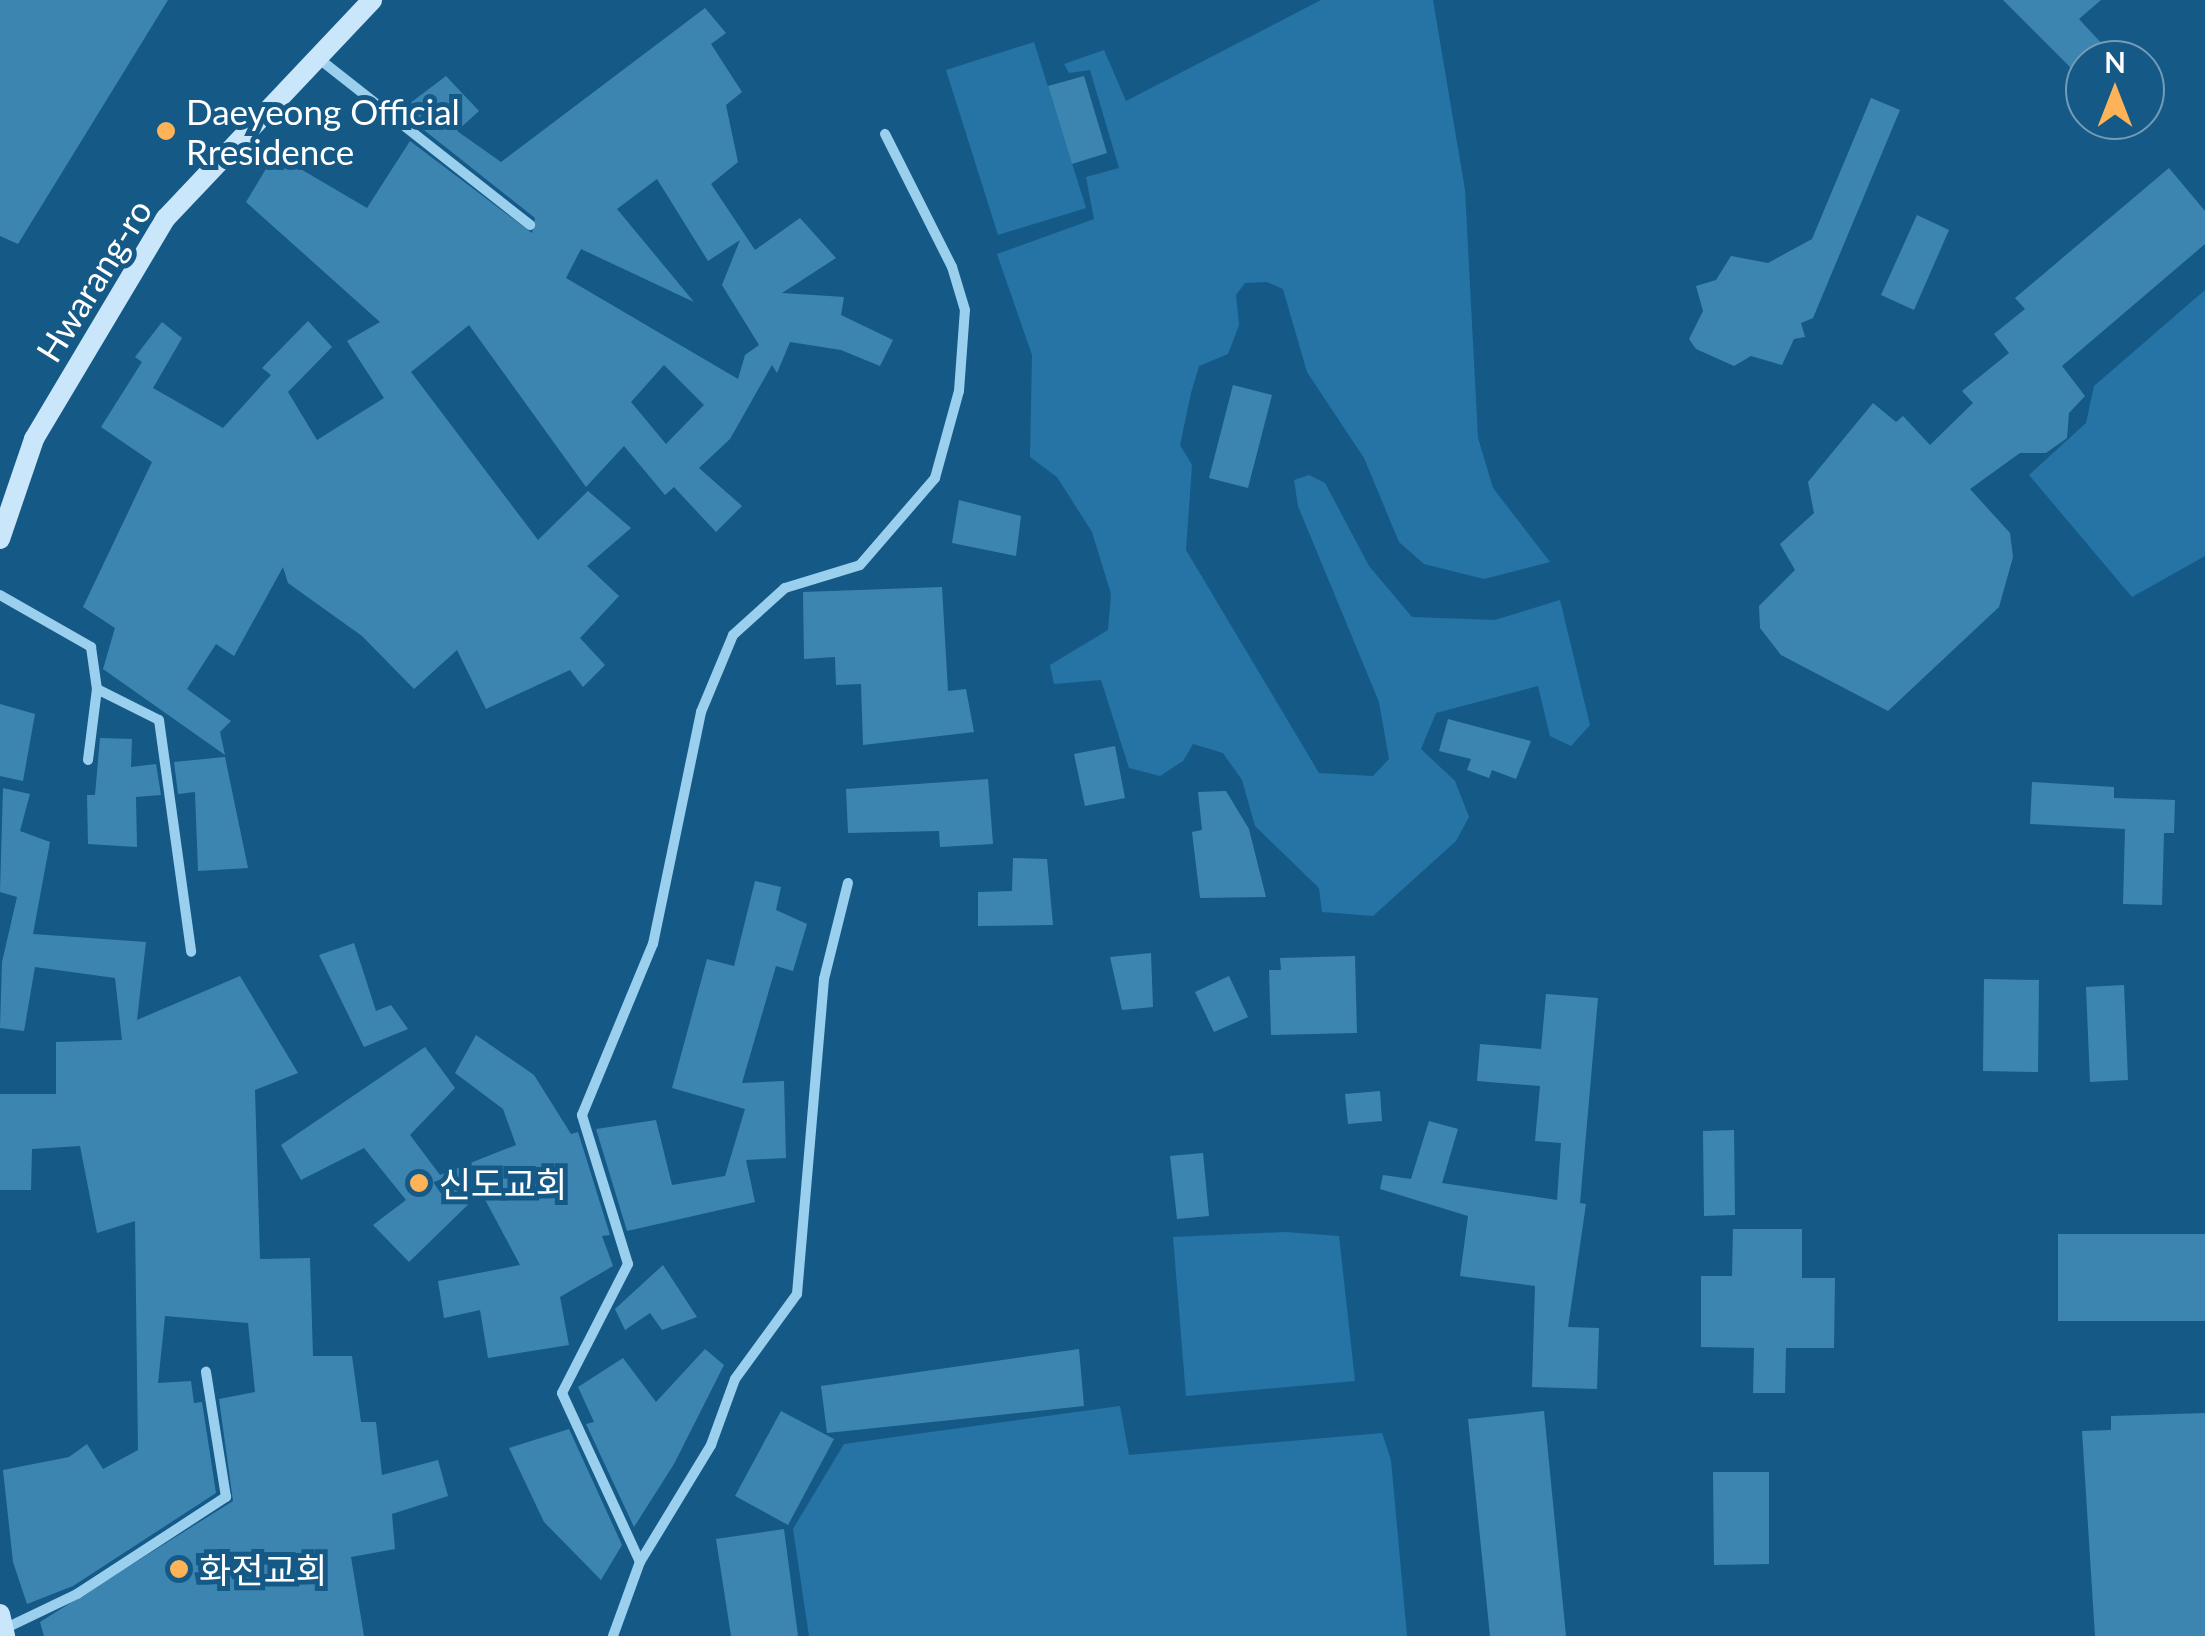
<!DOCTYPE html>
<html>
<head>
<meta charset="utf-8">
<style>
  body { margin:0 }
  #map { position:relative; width:2205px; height:1636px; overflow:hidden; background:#155a87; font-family:Lato,"Noto Sans KR",sans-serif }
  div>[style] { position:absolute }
  .green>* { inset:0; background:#2574a5 }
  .building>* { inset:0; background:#3d85b1 }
  .street>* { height:10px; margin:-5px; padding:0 5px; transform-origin:5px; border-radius:5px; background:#9bcfee }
  .secondary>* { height:20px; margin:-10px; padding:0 10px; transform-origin:10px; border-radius:10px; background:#c9e6fa }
  .dots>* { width:28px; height:28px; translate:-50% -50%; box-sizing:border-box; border:5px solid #155a87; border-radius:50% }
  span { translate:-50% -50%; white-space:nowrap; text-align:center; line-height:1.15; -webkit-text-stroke:10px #155a87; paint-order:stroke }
  .poi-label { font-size:35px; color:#fff }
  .left { translate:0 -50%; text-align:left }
  .street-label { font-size:35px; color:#fff }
  .north { position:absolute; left:2065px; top:40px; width:100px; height:100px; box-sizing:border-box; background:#155a87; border:2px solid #739cb7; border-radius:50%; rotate:0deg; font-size:28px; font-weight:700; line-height:40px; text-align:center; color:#fff }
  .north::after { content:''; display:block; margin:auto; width:35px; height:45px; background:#ffb359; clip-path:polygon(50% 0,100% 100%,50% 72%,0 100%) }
</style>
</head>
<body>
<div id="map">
  <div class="green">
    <div style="clip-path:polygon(1321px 0,1433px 0,1465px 190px,1478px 438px,1493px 488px,1550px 562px,1484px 579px,1424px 564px,1399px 542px,1364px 458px,1307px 372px,1283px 289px,1267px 282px,1245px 283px,1236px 295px,1239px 325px,1228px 354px,1199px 366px,1191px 393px,1180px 445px,1192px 465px,1186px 550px,1319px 773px,1373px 776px,1389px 759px,1379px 702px,1298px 506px,1294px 480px,1309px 475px,1325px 483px,1369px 566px,1412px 617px,1495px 620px,1560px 600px,1590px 725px,1571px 746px,1550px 736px,1538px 686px,1436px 713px,1421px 749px,1455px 781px,1469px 817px,1456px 841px,1373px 916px,1322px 912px,1319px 888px,1255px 826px,1242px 780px,1223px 753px,1193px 744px,1183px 761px,1160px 776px,1129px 768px,1101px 680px,1054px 684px,1050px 665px,1108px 630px,1111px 594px,1092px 532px,1057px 477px,1030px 457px,1032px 355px,997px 254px,1094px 219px,1086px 177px,1119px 168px,1090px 70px,1069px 73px,1064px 64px,1104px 50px,1126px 101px)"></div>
    <div style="clip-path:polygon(1034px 42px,1086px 208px,998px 235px,946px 70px)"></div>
    <div style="clip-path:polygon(2205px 290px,2205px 556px,2132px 597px,2029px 475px,2086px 423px,2094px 386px)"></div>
    <div style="clip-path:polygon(1285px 1232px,1339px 1236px,1355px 1381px,1186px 1396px,1173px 1237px)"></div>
    <div style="clip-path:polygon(1120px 1406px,1129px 1455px,1382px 1433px,1391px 1460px,1407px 1636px,809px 1636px,793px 1529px,844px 1444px)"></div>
  </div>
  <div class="building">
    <div style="clip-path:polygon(0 0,168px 0,18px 244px,0 236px)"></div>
    <div style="clip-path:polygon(2003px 0,2101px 0,2079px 19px,2117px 60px,2085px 60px,2085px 82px)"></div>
    <div style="clip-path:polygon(evenodd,705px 8px,726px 33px,711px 44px,742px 92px,726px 105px,738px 162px,711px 184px,755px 250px,800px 218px,836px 258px,782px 293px,844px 297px,841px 315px,893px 340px,880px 366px,841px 350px,790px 342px,777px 373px,772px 365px,730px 439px,699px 468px,742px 506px,716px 532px,674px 487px,665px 495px,624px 446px,586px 487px,469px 325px,411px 372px,538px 540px,588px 491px,631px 528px,587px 566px,619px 596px,580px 638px,605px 665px,583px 687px,570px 670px,486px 709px,457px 650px,414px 689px,362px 636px,288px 583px,283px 567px,234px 656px,216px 644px,187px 689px,231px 721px,220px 732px,225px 755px,103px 669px,115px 628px,83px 607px,152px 462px,101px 427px,142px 362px,135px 357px,162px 322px,182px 338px,153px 388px,223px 428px,271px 375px,262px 368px,308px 321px,332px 347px,288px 392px,317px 440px,384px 398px,347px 341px,380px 322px,246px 202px,275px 154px,367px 208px,410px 141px,532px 233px,535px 218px,419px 126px,422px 122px,405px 107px,446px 76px,479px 111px,457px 131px,501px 162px,705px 8px,657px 179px,708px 261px,740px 240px,722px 285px,759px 345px,745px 355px,738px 379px,566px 278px,581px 249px,694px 302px,617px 209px,657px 179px,705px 8px,664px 365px,704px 405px,666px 444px,631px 402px,664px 365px)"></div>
    <div style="clip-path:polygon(1084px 76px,1107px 153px,1072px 164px,1048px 86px)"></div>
    <div style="clip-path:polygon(1871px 98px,1900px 110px,1813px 318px,1801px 323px,1805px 337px,1794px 339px,1782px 365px,1751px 356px,1734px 366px,1696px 349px,1689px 339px,1703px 311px,1696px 286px,1716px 280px,1731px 256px,1768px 263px,1812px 239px)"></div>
    <div style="clip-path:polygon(2169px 168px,2205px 211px,2205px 244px,2062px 366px,2085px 396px,2069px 413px,2067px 438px,2046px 453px,2020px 453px,1970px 489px,2010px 533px,2013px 557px,1999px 607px,1888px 711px,1781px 655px,1760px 628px,1759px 606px,1795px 570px,1780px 544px,1814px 513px,1808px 482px,1873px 403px,1896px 422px,1903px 416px,1930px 445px,1973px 403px,1962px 391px,2009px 353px,1994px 334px,2025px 309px,2015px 298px)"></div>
    <div style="clip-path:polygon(1917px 215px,1949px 230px,1914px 310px,1881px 295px)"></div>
    <div style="clip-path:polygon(1233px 385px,1272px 395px,1248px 488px,1209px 478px)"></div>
    <div style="clip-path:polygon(959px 500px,1021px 516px,1016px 556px,952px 543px)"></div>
    <div style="clip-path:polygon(942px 587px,948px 691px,966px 689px,974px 732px,863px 745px,861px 684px,836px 685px,835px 657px,804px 659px,803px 592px)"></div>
    <div style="clip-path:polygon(0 704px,35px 714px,23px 781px,0 776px)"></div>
    <div style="clip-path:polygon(1448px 719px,1531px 741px,1516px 779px,1492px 770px,1489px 778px,1467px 770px,1471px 759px,1439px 751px)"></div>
    <div style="clip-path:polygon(100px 738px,132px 739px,131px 767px,156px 764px,161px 795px,136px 797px,137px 847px,88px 844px,87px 795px,95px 795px)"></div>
    <div style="clip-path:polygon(1115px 746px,1125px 798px,1085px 806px,1074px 754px)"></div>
    <div style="clip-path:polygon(225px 757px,248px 868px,198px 871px,195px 792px,178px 794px,174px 762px)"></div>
    <div style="clip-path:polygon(988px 779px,993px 844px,940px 847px,939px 831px,848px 833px,846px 789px)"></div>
    <div style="clip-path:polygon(2032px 782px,2114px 787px,2114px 798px,2175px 800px,2174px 833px,2164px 833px,2162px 905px,2123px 904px,2125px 829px,2030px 824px)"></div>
    <div style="clip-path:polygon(3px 788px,30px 794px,20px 831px,50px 842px,33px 934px,146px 942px,137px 1020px,240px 976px,298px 1073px,255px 1090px,260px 1259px,310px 1258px,313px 1356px,352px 1356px,361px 1422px,376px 1422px,382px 1475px,438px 1460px,448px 1496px,392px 1514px,395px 1549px,351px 1557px,364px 1636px,44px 1636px,40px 1622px,233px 1501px,219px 1399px,255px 1392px,248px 1323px,165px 1316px,158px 1383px,191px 1381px,194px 1403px,202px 1402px,216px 1493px,73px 1586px,27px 1604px,13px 1562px,3px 1470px,69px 1457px,87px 1444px,103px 1469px,138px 1450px,135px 1221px,97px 1233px,80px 1146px,32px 1149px,31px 1190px,0 1190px,0 1094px,56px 1094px,56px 1042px,122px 1040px,115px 978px,35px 967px,24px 1031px,0 1028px,2px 962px,17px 897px,0 892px)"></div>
    <div style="clip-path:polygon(1226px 791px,1249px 829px,1266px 897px,1200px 898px,1192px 832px,1202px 830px,1198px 792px)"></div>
    <div style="clip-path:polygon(1013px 858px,1047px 859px,1053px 925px,978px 926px,978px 892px,1012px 891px)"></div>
    <div style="clip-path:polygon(755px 881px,781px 887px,776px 910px,807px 924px,793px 971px,776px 966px,742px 1083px,784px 1081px,786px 1158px,746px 1160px,755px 1202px,627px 1231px,596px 1129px,656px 1120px,672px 1185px,725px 1176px,745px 1109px,672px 1088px,707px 959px,734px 966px)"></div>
    <div style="clip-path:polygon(354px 943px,376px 1011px,391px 1005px,408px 1029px,364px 1047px,319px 955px)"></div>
    <div style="clip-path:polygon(1151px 953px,1153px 1007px,1122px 1010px,1110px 957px)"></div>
    <div style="clip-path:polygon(1355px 956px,1357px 1033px,1271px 1035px,1269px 970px,1281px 970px,1280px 958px)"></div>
    <div style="clip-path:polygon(1229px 976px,1248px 1017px,1214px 1032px,1195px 992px)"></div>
    <div style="clip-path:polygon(1984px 979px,2039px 980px,2038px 1072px,1983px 1071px)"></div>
    <div style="clip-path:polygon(2124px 985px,2128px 1080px,2090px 1082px,2086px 987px)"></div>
    <div style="clip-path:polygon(1546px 994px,1598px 998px,1580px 1203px,1586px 1204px,1568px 1327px,1599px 1328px,1597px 1389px,1532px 1387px,1535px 1286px,1460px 1276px,1468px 1216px,1380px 1189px,1383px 1175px,1411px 1179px,1429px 1121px,1458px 1129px,1442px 1183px,1557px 1200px,1561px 1143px,1535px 1141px,1540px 1086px,1477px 1081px,1480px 1044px,1541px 1049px)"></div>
    <div style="clip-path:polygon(476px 1035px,534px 1075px,571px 1134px,578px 1132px,610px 1235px,602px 1236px,613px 1266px,560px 1297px,569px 1345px,488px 1358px,480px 1310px,444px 1318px,438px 1281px,520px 1265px,481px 1192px,409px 1262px,373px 1225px,406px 1200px,364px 1148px,301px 1180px,281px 1145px,425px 1047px,455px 1088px,410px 1135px,440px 1175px,516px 1145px,503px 1109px,455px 1073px)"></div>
    <div style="clip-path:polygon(1380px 1091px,1382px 1121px,1348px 1124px,1345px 1094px)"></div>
    <div style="clip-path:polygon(1734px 1130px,1735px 1215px,1704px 1216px,1703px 1131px)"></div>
    <div style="clip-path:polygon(1203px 1153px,1209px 1216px,1177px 1219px,1170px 1156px)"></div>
    <div style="clip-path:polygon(1733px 1229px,1802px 1229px,1802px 1278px,1835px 1278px,1834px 1348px,1786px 1348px,1785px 1393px,1753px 1393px,1754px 1348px,1701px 1347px,1701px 1276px,1732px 1276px)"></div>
    <div style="clip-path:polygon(2058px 1234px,2205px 1234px,2205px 1321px,2058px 1321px)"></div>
    <div style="clip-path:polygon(663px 1265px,697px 1317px,662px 1330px,650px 1313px,625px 1330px,615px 1309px)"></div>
    <div style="clip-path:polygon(705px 1349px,724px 1365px,674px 1464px,634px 1527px,586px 1424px,594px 1422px,578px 1387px,623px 1358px,656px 1402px)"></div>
    <div style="clip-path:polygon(1079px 1349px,1084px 1406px,827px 1433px,821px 1386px)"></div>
    <div style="clip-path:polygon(781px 1411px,834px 1439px,788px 1525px,735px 1496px)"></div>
    <div style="clip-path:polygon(1544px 1411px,1566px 1636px,1490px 1636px,1468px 1419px)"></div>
    <div style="clip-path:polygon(2205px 1413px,2205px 1636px,2095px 1636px,2082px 1431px,2111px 1430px,2111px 1416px)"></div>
    <div style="clip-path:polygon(569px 1429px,622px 1545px,601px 1580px,544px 1522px,509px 1448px)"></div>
    <div style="clip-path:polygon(1713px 1472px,1769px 1472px,1769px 1564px,1714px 1565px)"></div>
    <div style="clip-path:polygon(784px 1529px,798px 1636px,731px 1636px,716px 1539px)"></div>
  </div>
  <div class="street">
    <div style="left:318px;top:58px;width:270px;rotate:38.2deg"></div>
    <div style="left:0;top:595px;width:105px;rotate:29.7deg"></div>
    <div style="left:91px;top:647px;width:42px;rotate:81.9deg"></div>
    <div style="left:97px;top:689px;width:69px;rotate:26.6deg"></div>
    <div style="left:159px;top:720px;width:234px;rotate:82.1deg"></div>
    <div style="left:88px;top:760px;width:72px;rotate:-82.8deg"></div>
    <div style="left:640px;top:1562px;width:186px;rotate:-114.8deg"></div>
    <div style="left:562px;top:1393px;width:145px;rotate:-62.9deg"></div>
    <div style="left:628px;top:1264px;width:156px;rotate:-107.2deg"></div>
    <div style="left:582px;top:1115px;width:185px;rotate:-67.5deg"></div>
    <div style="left:653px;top:944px;width:237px;rotate:-78.3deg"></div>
    <div style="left:701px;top:712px;width:83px;rotate:-67.4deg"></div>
    <div style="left:733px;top:635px;width:70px;rotate:-42.1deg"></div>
    <div style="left:785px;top:588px;width:78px;rotate:-17deg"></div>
    <div style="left:860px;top:565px;width:115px;rotate:-49.2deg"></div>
    <div style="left:935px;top:478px;width:90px;rotate:-74.6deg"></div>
    <div style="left:959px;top:391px;width:81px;rotate:-85.8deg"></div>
    <div style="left:965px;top:310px;width:45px;rotate:-106.8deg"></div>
    <div style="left:952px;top:267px;width:149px;rotate:-116.7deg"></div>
    <div style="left:4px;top:1629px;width:81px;rotate:-25.6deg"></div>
    <div style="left:77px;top:1594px;width:178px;rotate:-33.1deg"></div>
    <div style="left:226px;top:1497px;width:127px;rotate:-99.1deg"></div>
    <div style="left:613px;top:1636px;width:79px;rotate:-70deg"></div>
    <div style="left:640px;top:1562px;width:137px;rotate:-58.7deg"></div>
    <div style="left:711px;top:1445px;width:70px;rotate:-70deg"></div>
    <div style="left:735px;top:1379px;width:105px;rotate:-53.9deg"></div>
    <div style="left:797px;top:1294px;width:316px;rotate:-85.1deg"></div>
    <div style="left:824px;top:979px;width:99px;rotate:-76deg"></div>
  </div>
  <div class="secondary">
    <div style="left:0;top:539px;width:106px;rotate:-71.2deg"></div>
    <div style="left:34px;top:439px;width:257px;rotate:-59.2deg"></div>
    <div style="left:166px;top:218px;width:300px;rotate:-46.6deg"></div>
    <div style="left:0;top:1614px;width:23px;rotate:77deg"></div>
  </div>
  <div class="dots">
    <div style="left:166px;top:131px;background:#ffb359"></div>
    <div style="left:419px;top:1183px;background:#ffb359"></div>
    <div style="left:179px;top:1569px;background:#ffb359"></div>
  </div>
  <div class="poi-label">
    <span class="left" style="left:186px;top:131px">Daeyeong Official<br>Rresidence</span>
    <span class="left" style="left:439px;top:1183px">신도교회</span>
    <span class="left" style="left:199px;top:1569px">화전교회</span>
  </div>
  <div class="street-label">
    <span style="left:93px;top:280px;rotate:-58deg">Hwarang-ro</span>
  </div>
  <div class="north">N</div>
</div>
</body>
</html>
